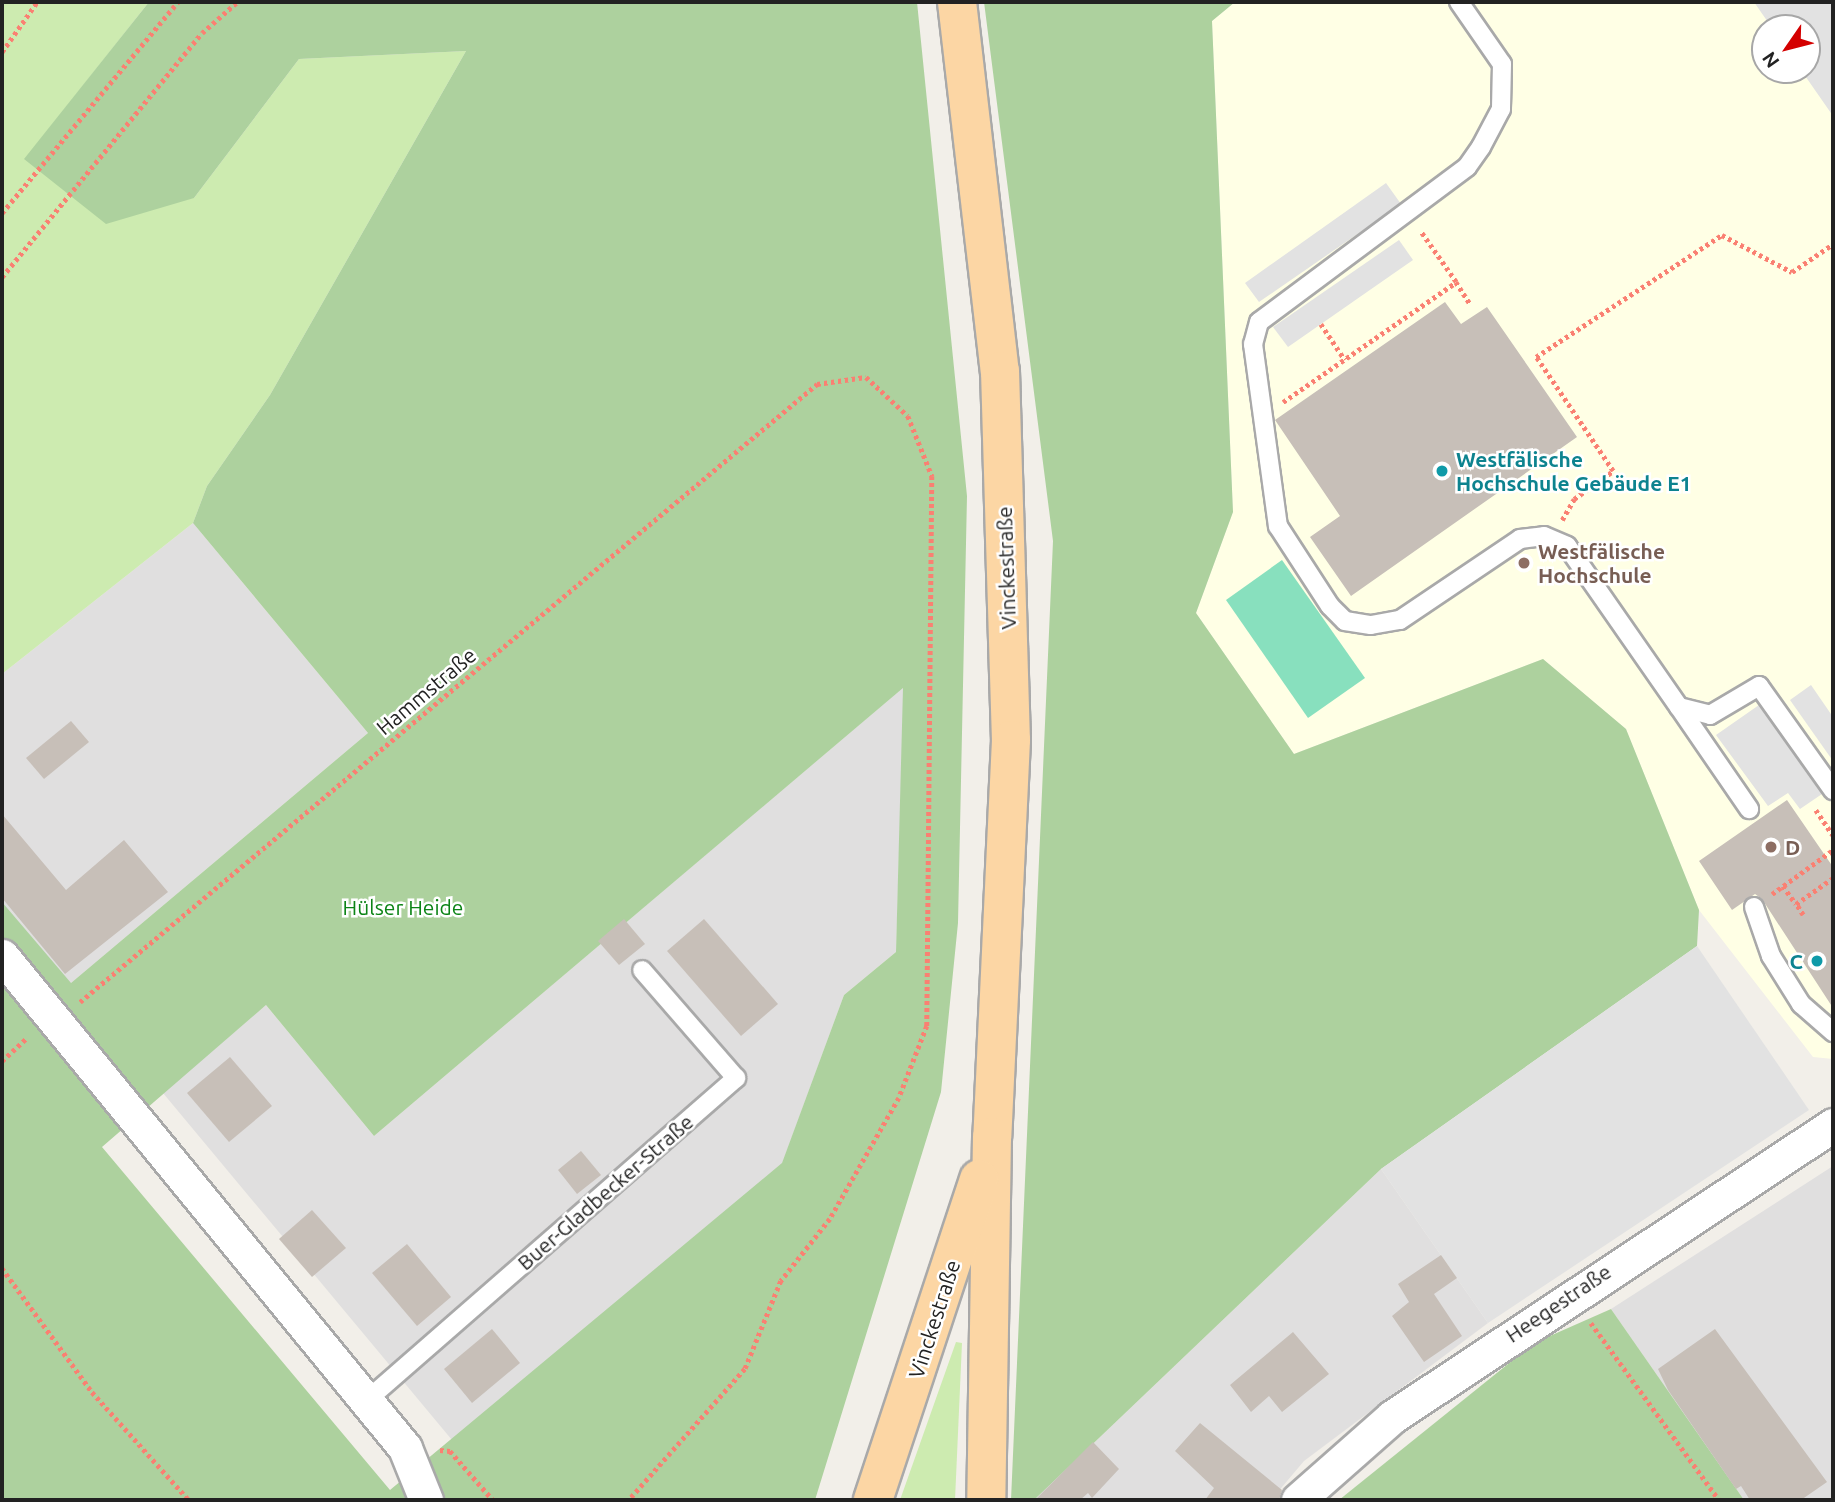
<!DOCTYPE html>
<html>
<head>
<meta charset="utf-8">
<style>
  body { margin:0 }
  #map { position:relative; width:1835px; height:1502px; overflow:hidden; background:#f2efe9; font-family:Ubuntu,sans-serif }
  div>[style] { position:absolute }
  .residential>* { inset:0; background:#e0dfdf }
  .education>* { inset:0; background:#ffffe5 }
  .grass>* { inset:0; background:#cdebb0 }
  .forest>* { inset:0; background:#add19e }
  .pitch>* { inset:0; background:#88e0be }
  .parking>* { inset:0; background:#e2e2e2 }
  .building>* { inset:0; background:#c7bfb8 }
  .path>* { height:4.5px; margin-top:-2.25px; transform-origin:0; background:repeating-linear-gradient(90deg,#fa8072 0 3.5px,transparent 0 7px) }
  .roads { filter:drop-shadow(2px 0 #a9a9a9) drop-shadow(-2px 0 #a9a9a9) drop-shadow(0 2px #a9a9a9) drop-shadow(0 -2px #a9a9a9) }
  .lane>* { height:18px; margin:-9px; padding:0 9px; transform-origin:9px; border-radius:9px; background:#fff }
  .street>* { height:33px; margin:-16.5px; padding:0 16.5px; transform-origin:16.5px; border-radius:16.5px; background:#fff }
  .primary>* { height:38px; margin:-19px; padding:0 19px; transform-origin:19px; border-radius:19px; background:#fcd6a4 }
  .dots>* { width:19px; height:19px; translate:-50% -50%; box-sizing:border-box; border:4px solid #fff; border-radius:50% }
  span { translate:-50% -50%; white-space:nowrap; text-align:center; line-height:1.15; -webkit-text-stroke:5px #fff; paint-order:stroke }
  .culture-label { font-size:21px; color:#0d838f; font-weight:700 }
  .left { translate:0 -50%; text-align:left }
  .right { translate:-100% -50%; text-align:right }
  .education-label { font-size:21px; color:#785e54; font-weight:700 }
  .street-label { font-size:21px; color:#222 }
  .park-label { font-size:21px; color:#0c8416 }
  .frame { position:absolute; inset:0; border:4px solid #222; pointer-events:none }
  .north { position:absolute; left:1751px; top:14px; width:70px; height:70px; box-sizing:border-box; background:#fff; border:2px solid #a7a7a7; border-radius:50%; rotate:235deg; font-size:19px; font-weight:700; line-height:28px; text-align:center; color:#222 }
  .north::after { content:''; display:block; margin:auto; width:24px; height:32px; background:#d40000; clip-path:polygon(50% 0,100% 100%,50% 72%,0 100%) }
</style>
</head>
<body>
<div id="map">
  <div class="residential">
    <div style="clip-path:polygon(193px 523px,368px 733px,70px 984px,2px 902px,2px 674px)"></div>
    <div style="clip-path:polygon(904px 687px,896px 952px,844px 995px,782px 1164px,452px 1440px,163px 1093px,266px 1005px,374px 1136px)"></div>
    <div style="clip-path:polygon(1833px 1166px,1833px 1500px,1744px 1500px,1611px 1309px)"></div>
    <div style="clip-path:polygon(1381px 1169px,1488px 1323px,1304px 1461px,1271px 1500px,1034px 1500px)"></div>
  </div>
  <div class="education">
    <div style="clip-path:polygon(evenodd,1235px 2px,1833px 2px,1833px 1059px,1813px 1057px,1699px 910px,1626px 729px,1543px 659px,1294px 754px,1196px 613px,1233px 512px,1212px 21px,1235px 2px,1765px 28px,1807px 28px,1807px 70px,1765px 70px,1765px 28px)"></div>
  </div>
  <div class="grass">
    <div style="clip-path:polygon(2px 2px,149px 2px,25px 159px,194px 198px,299px 59px,466px 51px,270px 395px,207px 486px,193px 523px,2px 674px)"></div>
    <div style="clip-path:polygon(956px 1342px,962px 1343px,955px 1500px,900px 1500px)"></div>
  </div>
  <div class="forest">
    <div style="clip-path:polygon(evenodd,149px 2px,917px 2px,967px 496px,958px 923px,941px 1092px,815px 1500px,2px 1500px,2px 902px,71px 983px,368px 733px,193px 523px,207px 486px,270px 395px,466px 51px,299px 59px,194px 198px,106px 224px,24px 159px,149px 2px,903px 688px,896px 952px,844px 995px,782px 1163px,390px 1490px,102px 1147px,266px 1005px,374px 1136px,903px 688px)"></div>
    <div style="clip-path:polygon(984px 2px,1235px 2px,1212px 21px,1233px 512px,1196px 613px,1294px 754px,1543px 659px,1626px 729px,1699px 910px,1697px 946px,1381px 1169px,1034px 1500px,1011px 1500px,1053px 541px)"></div>
    <div style="clip-path:polygon(1611px 1309px,1744px 1500px,1339px 1500px,1534px 1343px)"></div>
  </div>
  <div class="pitch">
    <div style="clip-path:polygon(1282px 560px,1365px 678px,1308px 718px,1226px 600px)"></div>
  </div>
  <div class="parking">
    <div style="clip-path:polygon(1754px 2px,1833px 2px,1833px 116px,1801px 70px,1807px 70px,1807px 28px,1772px 28px)"></div>
    <div style="clip-path:polygon(1386px 183px,1401px 204px,1259px 302px,1245px 283px)"></div>
    <div style="clip-path:polygon(1399px 240px,1413px 260px,1288px 347px,1273px 327px)"></div>
    <div style="clip-path:polygon(1811px 685px,1833px 717px,1833px 761px,1790px 700px)"></div>
    <div style="clip-path:polygon(1759px 705px,1822px 794px,1800px 809px,1788px 793px,1768px 806px,1716px 735px)"></div>
    <div style="clip-path:polygon(1697px 946px,1809px 1110px,1488px 1323px,1381px 1169px)"></div>
  </div>
  <div class="building">
    <div style="clip-path:polygon(1445px 302px,1461px 324px,1487px 307px,1577px 437px,1351px 596px,1310px 537px,1340px 516px,1275px 420px)"></div>
    <div style="clip-path:polygon(71px 721px,89px 742px,44px 779px,26px 758px)"></div>
    <div style="clip-path:polygon(1787px 800px,1833px 867px,1833px 1008px,1762px 899px,1755px 894px,1732px 910px,1699px 861px)"></div>
    <div style="clip-path:polygon(2px 814px,66px 890px,124px 840px,168px 892px,65px 974px,2px 898px)"></div>
    <div style="clip-path:polygon(624px 919px,645px 944px,619px 965px,598px 941px)"></div>
    <div style="clip-path:polygon(704px 919px,778px 1004px,741px 1036px,667px 951px)"></div>
    <div style="clip-path:polygon(230px 1057px,272px 1106px,229px 1142px,187px 1093px)"></div>
    <div style="clip-path:polygon(581px 1151px,601px 1175px,577px 1194px,558px 1170px)"></div>
    <div style="clip-path:polygon(312px 1210px,346px 1248px,312px 1277px,279px 1239px)"></div>
    <div style="clip-path:polygon(407px 1244px,451px 1297px,417px 1326px,372px 1273px)"></div>
    <div style="clip-path:polygon(1441px 1255px,1457px 1278px,1434px 1294px,1462px 1336px,1424px 1362px,1392px 1316px,1409px 1302px,1398px 1284px)"></div>
    <div style="clip-path:polygon(492px 1329px,520px 1363px,472px 1403px,444px 1369px)"></div>
    <div style="clip-path:polygon(1715px 1329px,1827px 1482px,1801px 1500px,1750px 1500px,1741px 1486px,1736px 1489px,1668px 1390px,1658px 1369px)"></div>
    <div style="clip-path:polygon(1293px 1332px,1329px 1374px,1282px 1412px,1269px 1396px,1251px 1412px,1230px 1385px)"></div>
    <div style="clip-path:polygon(1200px 1423px,1282px 1490px,1279px 1500px,1205px 1500px,1214px 1488px,1175px 1451px)"></div>
    <div style="clip-path:polygon(1093px 1442px,1119px 1469px,1092px 1498px,1088px 1493px,1080px 1500px,1035px 1500px)"></div>
  </div>
  <div class="path">
    <div style="left:2px;top:52px;width:61px;rotate:-55deg"></div>
    <div style="left:2px;top:213px;width:275px;rotate:-50.2deg"></div>
    <div style="left:2px;top:277px;width:315px;rotate:-50.7deg"></div>
    <div style="left:202px;top:33px;width:47px;rotate:-41.5deg"></div>
    <div style="left:1456px;top:282px;width:27px;rotate:57deg"></div>
    <div style="left:1321px;top:324px;width:43px;rotate:56.3deg"></div>
    <div style="left:1283px;top:402px;width:211px;rotate:-34.7deg"></div>
    <div style="left:1456px;top:282px;width:61px;rotate:-125deg"></div>
    <div style="left:1562px;top:520px;width:24px;rotate:-60deg"></div>
    <div style="left:1574px;top:499px;width:48px;rotate:-35.7deg"></div>
    <div style="left:1613px;top:471px;width:138px;rotate:-124deg"></div>
    <div style="left:1536px;top:357px;width:222px;rotate:-33.3deg"></div>
    <div style="left:1722px;top:235px;width:79px;rotate:27.9deg"></div>
    <div style="left:1792px;top:272px;width:50px;rotate:-34.3deg"></div>
    <div style="left:1816px;top:810px;width:30px;rotate:56deg"></div>
    <div style="left:1783px;top:886px;width:22px;rotate:54deg"></div>
    <div style="left:1772px;top:894px;width:75px;rotate:-35.8deg"></div>
    <div style="left:1803px;top:915px;width:13px;rotate:-122deg"></div>
    <div style="left:1796px;top:904px;width:45px;rotate:-35.1deg"></div>
    <div style="left:80px;top:1002px;width:962px;rotate:-39.98deg"></div>
    <div style="left:817px;top:384px;width:49px;rotate:-8.1deg"></div>
    <div style="left:866px;top:377px;width:57px;rotate:42.9deg"></div>
    <div style="left:908px;top:416px;width:65px;rotate:68.2deg"></div>
    <div style="left:932px;top:476px;width:550px;rotate:90.52deg"></div>
    <div style="left:927px;top:1026px;width:77px;rotate:111.3deg"></div>
    <div style="left:899px;top:1098px;width:139px;rotate:119.7deg"></div>
    <div style="left:830px;top:1219px;width:79px;rotate:128.3deg"></div>
    <div style="left:781px;top:1281px;width:95px;rotate:112.2deg"></div>
    <div style="left:745px;top:1369px;width:175px;rotate:131.5deg"></div>
    <div style="left:2px;top:1061px;width:34px;rotate:-43deg"></div>
    <div style="left:2px;top:1268px;width:153px;rotate:54deg"></div>
    <div style="left:92px;top:1392px;width:145px;rotate:48.1deg"></div>
    <div style="left:1591px;top:1323px;width:218px;rotate:54.1deg"></div>
    <div style="left:440px;top:1450px;width:10px;rotate:6deg"></div>
    <div style="left:450px;top:1451px;width:65px;rotate:48.7deg"></div>
  </div>
  <div class="roads">
    <div class="lane">
      <div style="left:1459px;top:2px;width:75px;rotate:55.3deg"></div>
      <div style="left:1502px;top:64px;width:45px;rotate:91.3deg"></div>
      <div style="left:1501px;top:109px;width:43px;rotate:117.8deg"></div>
      <div style="left:1481px;top:147px;width:24px;rotate:125deg"></div>
      <div style="left:1467px;top:167px;width:259px;rotate:143.3deg"></div>
      <div style="left:1259px;top:322px;width:23px;rotate:105deg"></div>
      <div style="left:1253px;top:344px;width:184px;rotate:82.2deg"></div>
      <div style="left:1278px;top:526px;width:95px;rotate:57deg"></div>
      <div style="left:1330px;top:606px;width:21px;rotate:45deg"></div>
      <div style="left:1345px;top:621px;width:26px;rotate:9deg"></div>
      <div style="left:1371px;top:625px;width:29px;rotate:-10deg"></div>
      <div style="left:1400px;top:620px;width:145px;rotate:-34deg"></div>
      <div style="left:1520px;top:539px;width:24px;rotate:-7deg"></div>
      <div style="left:1544px;top:536px;width:25px;rotate:23deg"></div>
      <div style="left:1567px;top:546px;width:196px;rotate:55.2deg"></div>
      <div style="left:1679px;top:707px;width:32px;rotate:14deg"></div>
      <div style="left:1710px;top:715px;width:57px;rotate:-30.6deg"></div>
      <div style="left:1759px;top:686px;width:128px;rotate:54.6deg"></div>
      <div style="left:1679px;top:707px;width:124px;rotate:55.5deg"></div>
      <div style="left:1754px;top:907px;width:52px;rotate:70.9deg"></div>
      <div style="left:1771px;top:956px;width:57px;rotate:58deg"></div>
      <div style="left:1801px;top:1004px;width:43px;rotate:41.2deg"></div>
      <div style="left:367px;top:1400px;width:490px;rotate:-41.1deg"></div>
      <div style="left:736px;top:1078px;width:143px;rotate:-131deg"></div>
    </div>
    <div class="street">
      <div style="left:2px;top:956px;width:636px;rotate:50.68deg"></div>
      <div style="left:405px;top:1448px;width:56px;rotate:68deg"></div>
      <div style="left:1298px;top:1500px;width:125px;rotate:-41.4deg"></div>
      <div style="left:1392px;top:1417px;width:529px;rotate:-33.51deg"></div>
    </div>
    <div class="primary">
      <div style="left:957px;top:2px;width:371px;rotate:83.4deg"></div>
      <div style="left:1000px;top:371px;width:369px;rotate:88.3deg"></div>
      <div style="left:1011px;top:740px;width:397px;rotate:92.7deg"></div>
      <div style="left:992px;top:1137px;width:363px;rotate:90.9deg"></div>
      <div style="left:873px;top:1500px;width:338px;rotate:-71.7deg"></div>
    </div>
  </div>
  <div class="dots">
    <div style="left:1442px;top:471px;background:#0f9aa8"></div>
    <div style="left:1524px;top:563px;background:#8d6e63"></div>
    <div style="left:1771px;top:847px;background:#8d6e63"></div>
    <div style="left:1817px;top:961px;background:#0f9aa8"></div>
  </div>
  <div class="culture-label">
    <span class="left" style="left:1456px;top:471px">Westfälische<br>Hochschule Gebäude E1</span>
    <span class="right" style="left:1803px;top:961px">C</span>
  </div>
  <div class="education-label">
    <span class="left" style="left:1538px;top:563px">Westfälische<br>Hochschule</span>
    <span class="left" style="left:1785px;top:847px">D</span>
  </div>
  <div class="street-label">
    <span style="left:1006px;top:568px;rotate:-92deg">Vinckestraße</span>
    <span style="left:426px;top:691px;rotate:-40deg">Hammstraße</span>
    <span style="left:605px;top:1192px;rotate:-41deg">Buer-Gladbecker-Straße</span>
    <span style="left:1558px;top:1303px;rotate:-34deg">Heegestraße</span>
    <span style="left:934px;top:1319px;rotate:-72deg">Vinckestraße</span>
  </div>
  <div class="park-label">
    <span style="left:403px;top:907px">Hülser Heide</span>
  </div>
  <div class="frame"></div>
  <div class="north">N</div>
</div>
</body>
</html>
